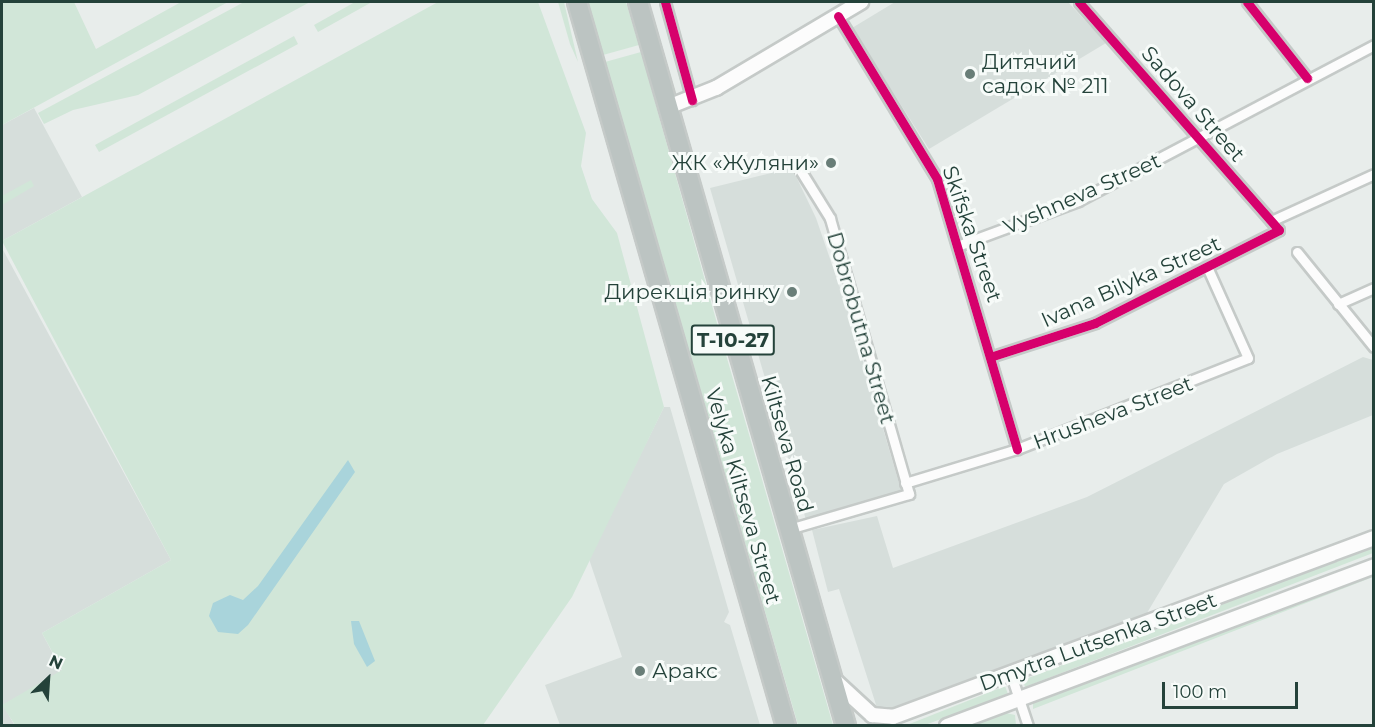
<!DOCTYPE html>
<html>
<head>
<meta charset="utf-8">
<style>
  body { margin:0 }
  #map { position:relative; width:1375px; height:727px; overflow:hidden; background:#e8edeb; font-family:Montserrat,sans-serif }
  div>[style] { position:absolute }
  .built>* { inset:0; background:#d6dedb }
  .green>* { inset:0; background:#d1e6d8 }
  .water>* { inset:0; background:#a9d4db }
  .roads { filter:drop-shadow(2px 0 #c5cac8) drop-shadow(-2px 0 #c5cac8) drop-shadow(0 2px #c5cac8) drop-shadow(0 -2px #c5cac8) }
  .street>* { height:9px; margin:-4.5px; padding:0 4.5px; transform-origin:4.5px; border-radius:4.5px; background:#fcfcfc }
  .secondary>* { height:14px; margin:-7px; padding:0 7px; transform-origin:7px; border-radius:7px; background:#fcfcfc }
  .highway>* { height:18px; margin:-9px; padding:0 9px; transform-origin:9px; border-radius:9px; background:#bcc4c2 }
  .cycleway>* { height:9px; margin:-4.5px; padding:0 4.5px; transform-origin:4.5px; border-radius:4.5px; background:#d6006c }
  .dots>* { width:16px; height:16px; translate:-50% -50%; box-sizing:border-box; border:3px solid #f7fbf9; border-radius:50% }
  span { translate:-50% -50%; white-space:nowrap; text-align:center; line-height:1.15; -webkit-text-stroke:6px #f7fbf9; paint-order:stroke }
  .shield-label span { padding:2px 4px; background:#f7fbf9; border:2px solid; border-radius:4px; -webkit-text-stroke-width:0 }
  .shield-label { font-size:20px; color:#24423a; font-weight:700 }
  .poi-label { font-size:21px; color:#24423a }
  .left { translate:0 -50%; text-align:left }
  .right { translate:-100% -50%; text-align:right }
  .street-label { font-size:21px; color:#24423a }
  .frame { position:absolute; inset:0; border:3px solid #24423a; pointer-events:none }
  .north { position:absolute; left:18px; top:649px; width:60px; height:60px; -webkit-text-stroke:4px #f7fbf9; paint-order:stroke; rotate:25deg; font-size:16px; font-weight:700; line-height:24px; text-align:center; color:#24423a }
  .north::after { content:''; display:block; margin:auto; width:21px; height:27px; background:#24423a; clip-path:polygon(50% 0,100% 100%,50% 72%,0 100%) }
  .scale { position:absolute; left:1162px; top:682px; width:136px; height:27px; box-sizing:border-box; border:3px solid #24423a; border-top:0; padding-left:8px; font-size:18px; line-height:21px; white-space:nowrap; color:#24423a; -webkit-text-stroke:4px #f7fbf9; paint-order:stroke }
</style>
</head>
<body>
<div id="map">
  <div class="built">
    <div style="clip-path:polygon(895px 2px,1068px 2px,1106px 43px,929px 149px,852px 28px)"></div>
    <div style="clip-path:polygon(34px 108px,82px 197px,2px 241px,2px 125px)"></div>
    <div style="clip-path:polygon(792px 168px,816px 218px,850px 317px,902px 493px,806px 520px,710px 188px)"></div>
    <div style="clip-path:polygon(2px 248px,171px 560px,42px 633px,62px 671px,3px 705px,15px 726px,2px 725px)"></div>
    <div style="clip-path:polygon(1363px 357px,1373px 360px,1373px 415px,1277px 454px,1224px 484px,1144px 618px,887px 714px,878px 711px,839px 589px,828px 592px,812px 530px,877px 516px,893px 568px,1087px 497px)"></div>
    <div style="clip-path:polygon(664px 407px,670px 407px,729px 612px,724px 622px,730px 625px,760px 725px,560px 725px,545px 685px,622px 657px,589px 559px)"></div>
  </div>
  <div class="green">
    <div style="clip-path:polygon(2px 2px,74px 2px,96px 49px,181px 2px,228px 2px,2px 125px)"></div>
    <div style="clip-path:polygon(244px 2px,310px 2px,138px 95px,73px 110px,44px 124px,38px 113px)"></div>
    <div style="clip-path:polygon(355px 2px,372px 2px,318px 32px,314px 25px)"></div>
    <div style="clip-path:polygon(438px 2px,538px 2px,586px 133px,581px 166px,592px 199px,617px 233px,664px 407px,572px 597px,483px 725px,15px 725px,2px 705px,62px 670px,42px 633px,171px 560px,2px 241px)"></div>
    <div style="clip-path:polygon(558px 2px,564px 2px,578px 62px,570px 44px)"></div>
    <div style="clip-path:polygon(588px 2px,626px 2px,639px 45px,603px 55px)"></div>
    <div style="clip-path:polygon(294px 36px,298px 44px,99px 152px,95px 145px)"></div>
    <div style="clip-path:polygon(641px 52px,722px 341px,833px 725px,798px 725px,605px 62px)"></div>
    <div style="clip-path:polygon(31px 180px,34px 186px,2px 205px,2px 196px)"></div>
    <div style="clip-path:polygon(1373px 546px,1373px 553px,1025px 687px,1023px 680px)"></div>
    <div style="clip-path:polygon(1373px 571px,1373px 577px,1033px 709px,1033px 701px)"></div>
    <div style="clip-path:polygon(1005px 686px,1008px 694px,925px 725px,907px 725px)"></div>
    <div style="clip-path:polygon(1006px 713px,1015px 715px,1016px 725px,974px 725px)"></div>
  </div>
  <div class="water">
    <div style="clip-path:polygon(348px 460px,355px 472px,248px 625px,238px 634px,218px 632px,209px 616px,213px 603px,230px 595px,243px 600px,258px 586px)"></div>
    <div style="clip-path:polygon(351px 621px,359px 621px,375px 661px,367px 667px,354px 644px)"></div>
  </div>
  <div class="roads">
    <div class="street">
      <div style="left:665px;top:2px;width:102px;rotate:74.6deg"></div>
      <div style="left:1247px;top:2px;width:97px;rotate:51.7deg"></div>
      <div style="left:838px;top:16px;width:191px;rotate:58.7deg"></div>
      <div style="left:937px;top:179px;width:282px;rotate:73.5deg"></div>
      <div style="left:1271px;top:221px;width:113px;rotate:-24.5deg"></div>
      <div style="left:960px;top:245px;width:126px;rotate:-20.4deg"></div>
      <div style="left:1078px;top:201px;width:335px;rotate:-27.8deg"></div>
      <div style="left:1297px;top:252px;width:122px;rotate:51deg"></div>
      <div style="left:1338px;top:304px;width:39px;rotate:-24deg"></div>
      <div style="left:993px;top:356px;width:107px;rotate:-17.9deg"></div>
      <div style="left:1095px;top:323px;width:206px;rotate:-26.8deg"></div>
      <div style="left:1279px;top:230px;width:303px;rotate:-131.3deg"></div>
      <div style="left:905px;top:483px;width:117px;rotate:-16.9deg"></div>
      <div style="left:1017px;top:449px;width:248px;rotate:-21.5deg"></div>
      <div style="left:1248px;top:358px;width:98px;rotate:-114.2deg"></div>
      <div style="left:789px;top:529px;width:125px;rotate:-16.3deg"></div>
      <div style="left:909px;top:494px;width:287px;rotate:-106deg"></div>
      <div style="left:830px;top:218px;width:59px;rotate:-121.8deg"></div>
      <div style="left:1011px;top:675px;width:54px;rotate:71.6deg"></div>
    </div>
    <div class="secondary">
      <div style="left:668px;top:107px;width:52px;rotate:-21.6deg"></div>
      <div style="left:716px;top:88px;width:169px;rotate:-30.7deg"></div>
      <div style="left:834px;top:680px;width:52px;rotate:42.6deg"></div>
      <div style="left:872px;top:715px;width:21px;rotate:5deg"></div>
      <div style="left:893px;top:717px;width:513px;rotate:-20.41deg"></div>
      <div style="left:947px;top:726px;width:456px;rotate:-20.5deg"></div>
    </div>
    <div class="highway">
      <div style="left:577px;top:2px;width:754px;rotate:73.9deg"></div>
      <div style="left:638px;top:2px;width:753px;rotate:73.97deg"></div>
    </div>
  </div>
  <div class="cycleway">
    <div style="left:665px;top:2px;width:102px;rotate:74.6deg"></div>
    <div style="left:1247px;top:2px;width:97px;rotate:51.7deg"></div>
    <div style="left:838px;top:16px;width:191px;rotate:58.7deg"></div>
    <div style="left:937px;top:179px;width:282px;rotate:73.5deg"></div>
    <div style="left:993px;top:356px;width:107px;rotate:-17.9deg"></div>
    <div style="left:1095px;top:323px;width:206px;rotate:-26.8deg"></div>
    <div style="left:1279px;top:230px;width:303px;rotate:-131.3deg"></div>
  </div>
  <div class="dots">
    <div style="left:970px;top:74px;background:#697e78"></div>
    <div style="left:831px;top:163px;background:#697e78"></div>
    <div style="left:792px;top:292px;background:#697e78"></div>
    <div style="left:640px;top:671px;background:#697e78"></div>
  </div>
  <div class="shield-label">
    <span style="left:733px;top:340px">Т-10-27</span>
  </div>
  <div class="poi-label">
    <span class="left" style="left:982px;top:74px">Дитячий<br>садок № 211</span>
    <span class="right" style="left:819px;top:163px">ЖК «Жуляни»</span>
    <span class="right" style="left:780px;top:292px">Дирекція ринку</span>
    <span class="left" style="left:652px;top:671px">Аракс</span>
  </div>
  <div class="street-label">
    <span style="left:1193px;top:104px;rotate:49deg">Sadova Street</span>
    <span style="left:1082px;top:194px;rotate:-24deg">Vyshneva Street</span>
    <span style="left:972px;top:234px;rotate:71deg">Skifska Street</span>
    <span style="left:1131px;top:282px;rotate:-24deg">Ivana Bilyka Street</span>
    <span style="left:861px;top:328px;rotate:74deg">Dobrobutna Street</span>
    <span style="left:1113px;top:413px;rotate:-21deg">Hrusheva Street</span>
    <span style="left:787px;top:444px;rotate:74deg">Kiltseva Road</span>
    <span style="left:743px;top:496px;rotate:74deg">Velyka Kiltseva Street</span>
    <span style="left:1098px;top:642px;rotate:-20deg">Dmytra Lutsenka Street</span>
  </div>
  <div class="frame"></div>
  <div class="north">N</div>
  <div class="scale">100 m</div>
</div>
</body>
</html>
